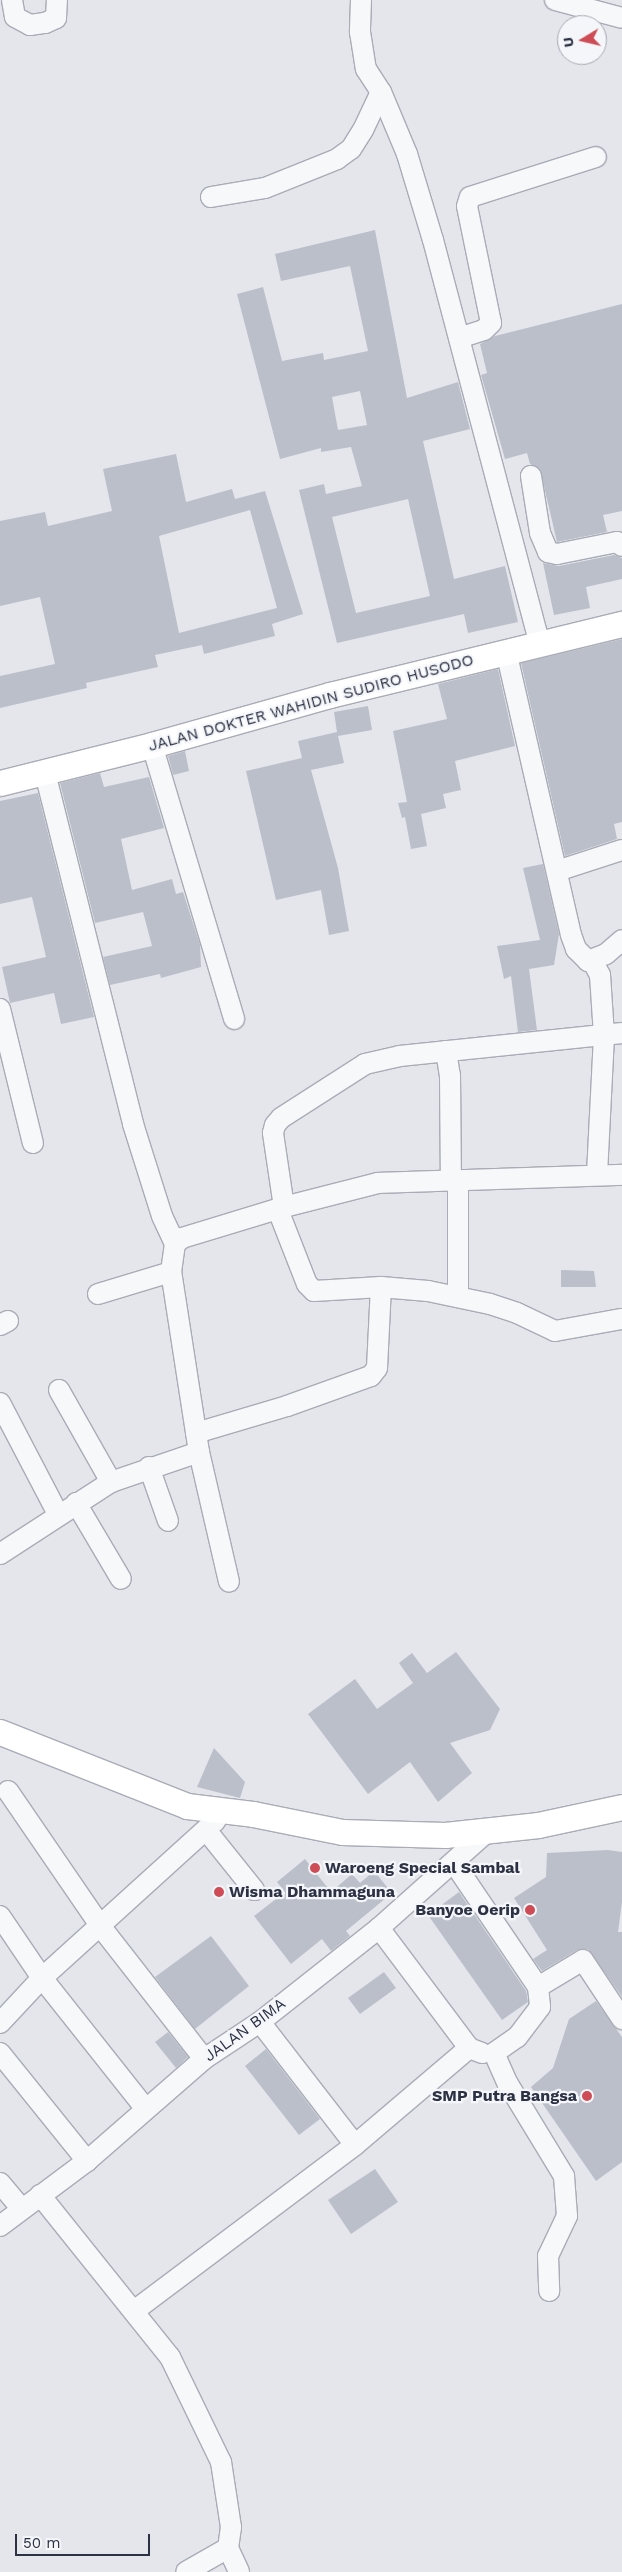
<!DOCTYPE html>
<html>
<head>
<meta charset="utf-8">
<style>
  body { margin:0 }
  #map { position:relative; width:622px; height:2572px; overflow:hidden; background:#e4e6ec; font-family:"Work Sans",sans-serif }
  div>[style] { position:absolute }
  .building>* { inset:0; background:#bbbfc9 }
  .roads { filter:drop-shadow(1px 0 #a9acb6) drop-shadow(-1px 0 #a9acb6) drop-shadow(0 1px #a9acb6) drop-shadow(0 -1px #a9acb6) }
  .minor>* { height:20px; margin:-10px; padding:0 10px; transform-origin:10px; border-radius:10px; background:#f7f8fa }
  .major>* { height:25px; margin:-12.5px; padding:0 12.5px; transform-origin:12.5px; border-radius:12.5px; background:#fff }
  .dots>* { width:14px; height:14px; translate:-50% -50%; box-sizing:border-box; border:2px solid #f4f6f9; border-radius:50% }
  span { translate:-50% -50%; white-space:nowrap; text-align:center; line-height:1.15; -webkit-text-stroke:4.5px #f4f6f9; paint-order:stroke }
  .street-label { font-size:16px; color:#2c3244 }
  .poi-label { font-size:16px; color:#2c3244; font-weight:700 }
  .left { translate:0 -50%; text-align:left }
  .right { translate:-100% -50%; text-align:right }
  .north { position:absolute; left:557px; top:15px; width:50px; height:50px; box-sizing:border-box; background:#f4f6f9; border:1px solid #a4a8b1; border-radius:50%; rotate:261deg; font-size:14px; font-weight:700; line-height:20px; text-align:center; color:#2c3244 }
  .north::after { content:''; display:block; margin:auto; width:18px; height:22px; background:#cd4c55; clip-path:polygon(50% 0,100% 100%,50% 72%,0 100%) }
  .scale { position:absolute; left:15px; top:2534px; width:135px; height:22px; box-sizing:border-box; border:2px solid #2c3244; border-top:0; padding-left:6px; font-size:15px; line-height:18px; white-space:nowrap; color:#2c3244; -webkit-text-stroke:4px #f4f6f9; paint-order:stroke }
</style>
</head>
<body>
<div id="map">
  <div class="building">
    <div style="clip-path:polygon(evenodd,375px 230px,407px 398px,458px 382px,470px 429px,423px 441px,454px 579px,505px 566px,518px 622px,468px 633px,464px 614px,337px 643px,299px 490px,324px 484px,326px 494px,362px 486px,351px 447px,321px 452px,321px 448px,280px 459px,237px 294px,263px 287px,282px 361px,323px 353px,324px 360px,368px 351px,350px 266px,281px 281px,275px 254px,375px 230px,360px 391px,367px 425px,338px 430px,332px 397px,360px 391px,375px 230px,408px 499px,430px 596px,356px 613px,332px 517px,408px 499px)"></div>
    <div style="clip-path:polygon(622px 304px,622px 511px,603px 515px,607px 532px,557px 542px,540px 469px,530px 464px,527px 453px,505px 459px,481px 375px,487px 373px,480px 344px,495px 336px)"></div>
    <div style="clip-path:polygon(evenodd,176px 454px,186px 502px,232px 489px,235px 499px,265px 491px,303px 614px,272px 624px,275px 636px,204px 654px,202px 645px,155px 655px,158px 667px,86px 683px,87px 688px,0 708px,0 676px,55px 664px,40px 597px,0 606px,0 521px,45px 512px,48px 526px,112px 511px,103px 469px,176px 454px,250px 510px,277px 608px,179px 633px,159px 536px,250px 510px)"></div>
    <div style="clip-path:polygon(614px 555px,622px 558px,622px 579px,586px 587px,590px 608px,554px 615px,543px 563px,559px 566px)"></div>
    <div style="clip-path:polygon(622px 639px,622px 822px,614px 824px,617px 839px,565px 856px,521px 663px)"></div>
    <div style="clip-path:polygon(498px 669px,515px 746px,455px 761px,461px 790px,443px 794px,446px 808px,421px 814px,427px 846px,411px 849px,405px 817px,402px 818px,398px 803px,407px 802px,393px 731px,447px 719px,438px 684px)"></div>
    <div style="clip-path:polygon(368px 706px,372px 730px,338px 736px,344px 763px,311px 770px,338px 868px,349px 931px,329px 935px,321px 890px,276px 900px,246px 771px,302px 758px,298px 741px,337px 732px,334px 712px)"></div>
    <div style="clip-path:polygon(185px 751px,189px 771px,173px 775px,168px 756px)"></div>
    <div style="clip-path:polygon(100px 773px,104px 787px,149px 777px,164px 828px,121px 839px,132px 890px,172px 879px,176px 894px,183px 892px,200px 945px,201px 967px,161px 978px,160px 974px,110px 985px,103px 957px,152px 946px,143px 912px,95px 923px,60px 783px)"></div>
    <div style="clip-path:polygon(38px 793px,94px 1017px,61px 1024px,54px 993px,10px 1003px,2px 967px,46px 957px,32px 897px,0 904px,0 801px)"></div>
    <div style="clip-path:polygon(543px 864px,559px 934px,554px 965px,529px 969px,537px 1030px,518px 1032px,511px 976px,504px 979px,497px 946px,540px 940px,523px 868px)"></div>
    <div style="clip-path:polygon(561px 1270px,594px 1271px,596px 1287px,561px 1287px)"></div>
    <div style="clip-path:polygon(456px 1652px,500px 1709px,490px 1730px,450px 1743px,472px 1773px,438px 1802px,410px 1762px,368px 1794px,308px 1714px,355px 1679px,377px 1709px,413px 1683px,399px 1663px,412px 1653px,427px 1673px)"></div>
    <div style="clip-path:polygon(214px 1748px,245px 1782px,240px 1798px,197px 1787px)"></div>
    <div style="clip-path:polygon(608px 1850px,622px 1852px,622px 1902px,618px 1932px,622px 1932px,622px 1997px,588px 1949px,577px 1950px,542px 1971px,533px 1959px,547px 1950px,514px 1898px,546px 1877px,547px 1853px)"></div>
    <div style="clip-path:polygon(305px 1859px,331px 1892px,352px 1874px,360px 1883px,374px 1871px,392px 1893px,346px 1931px,350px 1936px,331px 1951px,322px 1939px,291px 1964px,254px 1916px,285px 1892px,277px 1882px)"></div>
    <div style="clip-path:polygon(459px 1892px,526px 1991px,528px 2002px,502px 2020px,428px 1915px)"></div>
    <div style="clip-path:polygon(211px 1936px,249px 1986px,195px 2029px,155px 1977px)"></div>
    <div style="clip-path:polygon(384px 1972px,396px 1988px,360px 2014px,348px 1998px)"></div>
    <div style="clip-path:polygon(596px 2001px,622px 2037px,622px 2162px,596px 2181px,531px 2087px,553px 2068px,569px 2019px)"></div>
    <div style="clip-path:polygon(168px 2032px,188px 2057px,176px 2068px,155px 2042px)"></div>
    <div style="clip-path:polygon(266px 2049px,320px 2119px,299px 2135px,245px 2066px)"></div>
    <div style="clip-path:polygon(375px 2169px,398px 2202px,351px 2234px,328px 2200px)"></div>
  </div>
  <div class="roads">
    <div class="minor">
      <div style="left:12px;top:0;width:17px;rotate:80deg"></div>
      <div style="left:15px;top:17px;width:17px;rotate:28deg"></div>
      <div style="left:30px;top:25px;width:15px;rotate:-8deg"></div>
      <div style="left:45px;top:23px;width:12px;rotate:-24deg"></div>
      <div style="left:56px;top:18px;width:18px;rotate:-87deg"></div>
      <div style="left:361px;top:0;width:32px;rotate:92deg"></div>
      <div style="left:360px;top:32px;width:37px;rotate:81deg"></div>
      <div style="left:366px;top:69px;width:27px;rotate:57deg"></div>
      <div style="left:381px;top:92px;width:67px;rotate:67.2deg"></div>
      <div style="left:407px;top:154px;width:90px;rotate:73.2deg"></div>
      <div style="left:433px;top:240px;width:416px;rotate:75.2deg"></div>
      <div style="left:555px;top:0;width:69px;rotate:15deg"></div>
      <div style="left:211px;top:197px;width:55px;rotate:-9.5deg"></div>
      <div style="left:265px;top:188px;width:78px;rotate:-21.9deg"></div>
      <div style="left:337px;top:159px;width:17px;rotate:-36deg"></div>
      <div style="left:351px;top:149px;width:22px;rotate:-58deg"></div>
      <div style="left:363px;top:130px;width:42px;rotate:-64.7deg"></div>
      <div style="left:459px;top:338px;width:26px;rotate:-18deg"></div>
      <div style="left:484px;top:330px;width:10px;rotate:-45deg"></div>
      <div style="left:491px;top:323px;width:119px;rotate:-101.6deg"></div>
      <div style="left:467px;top:206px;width:9px;rotate:-72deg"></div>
      <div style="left:470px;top:197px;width:132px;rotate:-17.6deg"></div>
      <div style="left:531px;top:476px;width:58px;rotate:81deg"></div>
      <div style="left:540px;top:533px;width:21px;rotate:67deg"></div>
      <div style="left:548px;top:552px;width:9px;rotate:13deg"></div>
      <div style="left:557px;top:554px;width:61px;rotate:-11.3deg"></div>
      <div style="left:617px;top:542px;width:6px;rotate:39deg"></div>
      <div style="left:506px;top:651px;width:291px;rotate:77.1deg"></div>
      <div style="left:571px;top:935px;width:15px;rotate:70deg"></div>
      <div style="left:576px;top:949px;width:17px;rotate:45deg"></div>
      <div style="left:588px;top:961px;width:5px;rotate:11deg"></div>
      <div style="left:593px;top:962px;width:15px;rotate:62deg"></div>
      <div style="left:600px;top:975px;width:61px;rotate:86.2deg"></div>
      <div style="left:604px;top:1036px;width:139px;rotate:92.9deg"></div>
      <div style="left:152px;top:745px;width:286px;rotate:73.3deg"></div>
      <div style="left:45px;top:773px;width:362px;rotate:75.9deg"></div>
      <div style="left:133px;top:1124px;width:96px;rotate:72.5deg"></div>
      <div style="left:162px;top:1216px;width:31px;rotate:65deg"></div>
      <div style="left:557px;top:871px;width:68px;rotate:-17.9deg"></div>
      <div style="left:588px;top:961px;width:19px;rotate:-21deg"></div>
      <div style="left:606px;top:954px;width:21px;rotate:-41deg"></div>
      <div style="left:0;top:1009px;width:138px;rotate:76.2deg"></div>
      <div style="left:446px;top:1051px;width:24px;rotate:81deg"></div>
      <div style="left:450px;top:1075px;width:106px;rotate:89.5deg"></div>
      <div style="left:284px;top:1207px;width:75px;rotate:-98.5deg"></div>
      <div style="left:273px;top:1133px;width:8px;rotate:-76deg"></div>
      <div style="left:275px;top:1125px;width:9px;rotate:-49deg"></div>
      <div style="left:281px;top:1118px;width:100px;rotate:-32.7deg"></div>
      <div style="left:365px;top:1064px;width:36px;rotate:-13deg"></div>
      <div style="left:400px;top:1056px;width:223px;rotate:-5.9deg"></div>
      <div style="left:278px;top:1210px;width:79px;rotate:68.6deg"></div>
      <div style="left:307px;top:1284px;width:10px;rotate:45deg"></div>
      <div style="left:314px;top:1291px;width:67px;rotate:-3.4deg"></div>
      <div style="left:381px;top:1287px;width:47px;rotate:4.9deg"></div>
      <div style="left:428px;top:1291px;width:63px;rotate:11.8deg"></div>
      <div style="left:490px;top:1304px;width:28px;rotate:18deg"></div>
      <div style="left:517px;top:1313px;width:42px;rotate:25.3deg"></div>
      <div style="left:555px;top:1331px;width:68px;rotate:-10.2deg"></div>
      <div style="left:98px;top:1294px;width:76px;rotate:-16.8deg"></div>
      <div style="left:458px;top:1297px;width:117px;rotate:-90deg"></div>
      <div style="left:0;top:1325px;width:9px;rotate:-27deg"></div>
      <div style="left:59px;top:1390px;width:106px;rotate:60.5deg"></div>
      <div style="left:0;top:1403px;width:125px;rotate:62.4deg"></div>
      <div style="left:196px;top:1433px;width:95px;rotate:-16.5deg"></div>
      <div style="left:287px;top:1406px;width:89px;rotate:-19.7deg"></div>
      <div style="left:371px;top:1376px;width:10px;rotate:-53deg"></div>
      <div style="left:377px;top:1368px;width:81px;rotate:-87.2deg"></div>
      <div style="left:199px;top:1452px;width:133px;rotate:77deg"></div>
      <div style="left:149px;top:1467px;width:57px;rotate:70.6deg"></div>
      <div style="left:76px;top:1503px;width:88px;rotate:59.4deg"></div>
      <div style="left:0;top:1554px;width:132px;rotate:-33deg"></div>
      <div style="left:111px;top:1482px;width:93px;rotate:-18.8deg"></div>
      <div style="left:199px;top:1452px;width:182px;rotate:-98.8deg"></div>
      <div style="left:171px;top:1272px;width:28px;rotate:-82deg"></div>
      <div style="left:175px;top:1244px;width:9px;rotate:-41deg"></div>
      <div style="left:182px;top:1238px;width:107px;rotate:-16.9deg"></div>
      <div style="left:284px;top:1207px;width:97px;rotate:-14.3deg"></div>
      <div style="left:378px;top:1183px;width:244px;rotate:-1.9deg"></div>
      <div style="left:8px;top:1791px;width:165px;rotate:55.6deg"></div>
      <div style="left:101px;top:1927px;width:167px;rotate:52deg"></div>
      <div style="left:206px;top:1830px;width:77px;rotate:51.3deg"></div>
      <div style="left:454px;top:1863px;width:150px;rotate:55.9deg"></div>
      <div style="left:538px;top:1987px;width:20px;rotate:84deg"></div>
      <div style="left:540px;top:2007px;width:38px;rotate:127deg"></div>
      <div style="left:517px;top:2037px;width:28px;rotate:145deg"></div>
      <div style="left:494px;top:2053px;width:34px;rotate:66deg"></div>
      <div style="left:508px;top:2084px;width:108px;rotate:58.7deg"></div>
      <div style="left:564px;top:2176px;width:40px;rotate:85.7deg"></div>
      <div style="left:567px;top:2216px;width:44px;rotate:115.4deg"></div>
      <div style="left:548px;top:2256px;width:35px;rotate:88deg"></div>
      <div style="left:0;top:1916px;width:75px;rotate:55.9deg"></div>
      <div style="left:42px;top:1978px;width:167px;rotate:51.6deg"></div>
      <div style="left:379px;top:1928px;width:150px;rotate:53.1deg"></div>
      <div style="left:469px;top:2048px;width:14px;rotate:21deg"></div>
      <div style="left:538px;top:1987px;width:52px;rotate:-31deg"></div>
      <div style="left:583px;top:1960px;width:71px;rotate:56.5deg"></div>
      <div style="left:260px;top:2022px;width:155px;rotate:52.3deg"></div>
      <div style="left:0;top:2023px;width:62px;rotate:-47deg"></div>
      <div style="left:42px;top:1978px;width:234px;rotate:-42.2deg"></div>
      <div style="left:215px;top:1821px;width:13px;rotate:-61deg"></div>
      <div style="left:0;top:2053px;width:139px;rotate:51.1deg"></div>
      <div style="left:0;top:2183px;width:33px;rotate:50deg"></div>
      <div style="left:40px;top:2195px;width:208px;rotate:51.3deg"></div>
      <div style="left:170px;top:2357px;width:117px;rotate:64.1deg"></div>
      <div style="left:221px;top:2462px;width:66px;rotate:81.3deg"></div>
      <div style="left:231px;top:2527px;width:21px;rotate:98deg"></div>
      <div style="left:228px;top:2548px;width:48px;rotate:150.3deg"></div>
      <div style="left:0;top:2226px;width:109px;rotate:-36.8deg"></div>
      <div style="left:87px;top:2161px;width:155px;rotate:-41.1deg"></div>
      <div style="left:204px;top:2059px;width:67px;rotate:-33.5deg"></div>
      <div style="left:260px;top:2022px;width:152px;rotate:-38.3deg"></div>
      <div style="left:379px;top:1928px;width:146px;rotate:-41.7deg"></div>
      <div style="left:134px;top:2311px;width:276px;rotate:-36.9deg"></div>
      <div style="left:355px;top:2145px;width:150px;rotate:-40.4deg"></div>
      <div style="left:228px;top:2548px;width:26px;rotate:65deg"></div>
    </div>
    <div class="major">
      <div style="left:0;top:783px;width:157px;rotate:-14deg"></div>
      <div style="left:152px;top:745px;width:185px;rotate:-15.7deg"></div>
      <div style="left:330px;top:695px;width:301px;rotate:-13.7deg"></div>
      <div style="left:0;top:1732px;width:201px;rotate:21.6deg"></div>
      <div style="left:187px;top:1806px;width:66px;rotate:6.9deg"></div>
      <div style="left:253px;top:1814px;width:91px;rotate:11.4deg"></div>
      <div style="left:342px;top:1832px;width:103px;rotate:1.7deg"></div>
      <div style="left:445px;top:1835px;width:94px;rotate:-6.1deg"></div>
      <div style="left:538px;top:1825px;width:86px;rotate:-12.1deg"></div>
    </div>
  </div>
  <div class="dots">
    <div style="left:315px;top:1868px;background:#cd4c55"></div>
    <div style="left:219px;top:1892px;background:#cd4c55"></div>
    <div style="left:530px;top:1910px;background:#cd4c55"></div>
    <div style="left:587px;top:2096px;background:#cd4c55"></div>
  </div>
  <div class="street-label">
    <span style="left:311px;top:703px;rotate:-15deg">JALAN DOKTER WAHIDIN SUDIRO HUSODO</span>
    <span style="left:245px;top:2030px;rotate:-36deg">JALAN BIMA</span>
  </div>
  <div class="poi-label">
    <span class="left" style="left:325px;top:1868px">Waroeng Special Sambal</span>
    <span class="left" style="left:229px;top:1892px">Wisma Dhammaguna</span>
    <span class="right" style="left:520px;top:1910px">Banyoe Oerip</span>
    <span class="right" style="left:577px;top:2096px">SMP Putra Bangsa</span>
  </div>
  <div class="north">U</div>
  <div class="scale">50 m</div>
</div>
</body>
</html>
